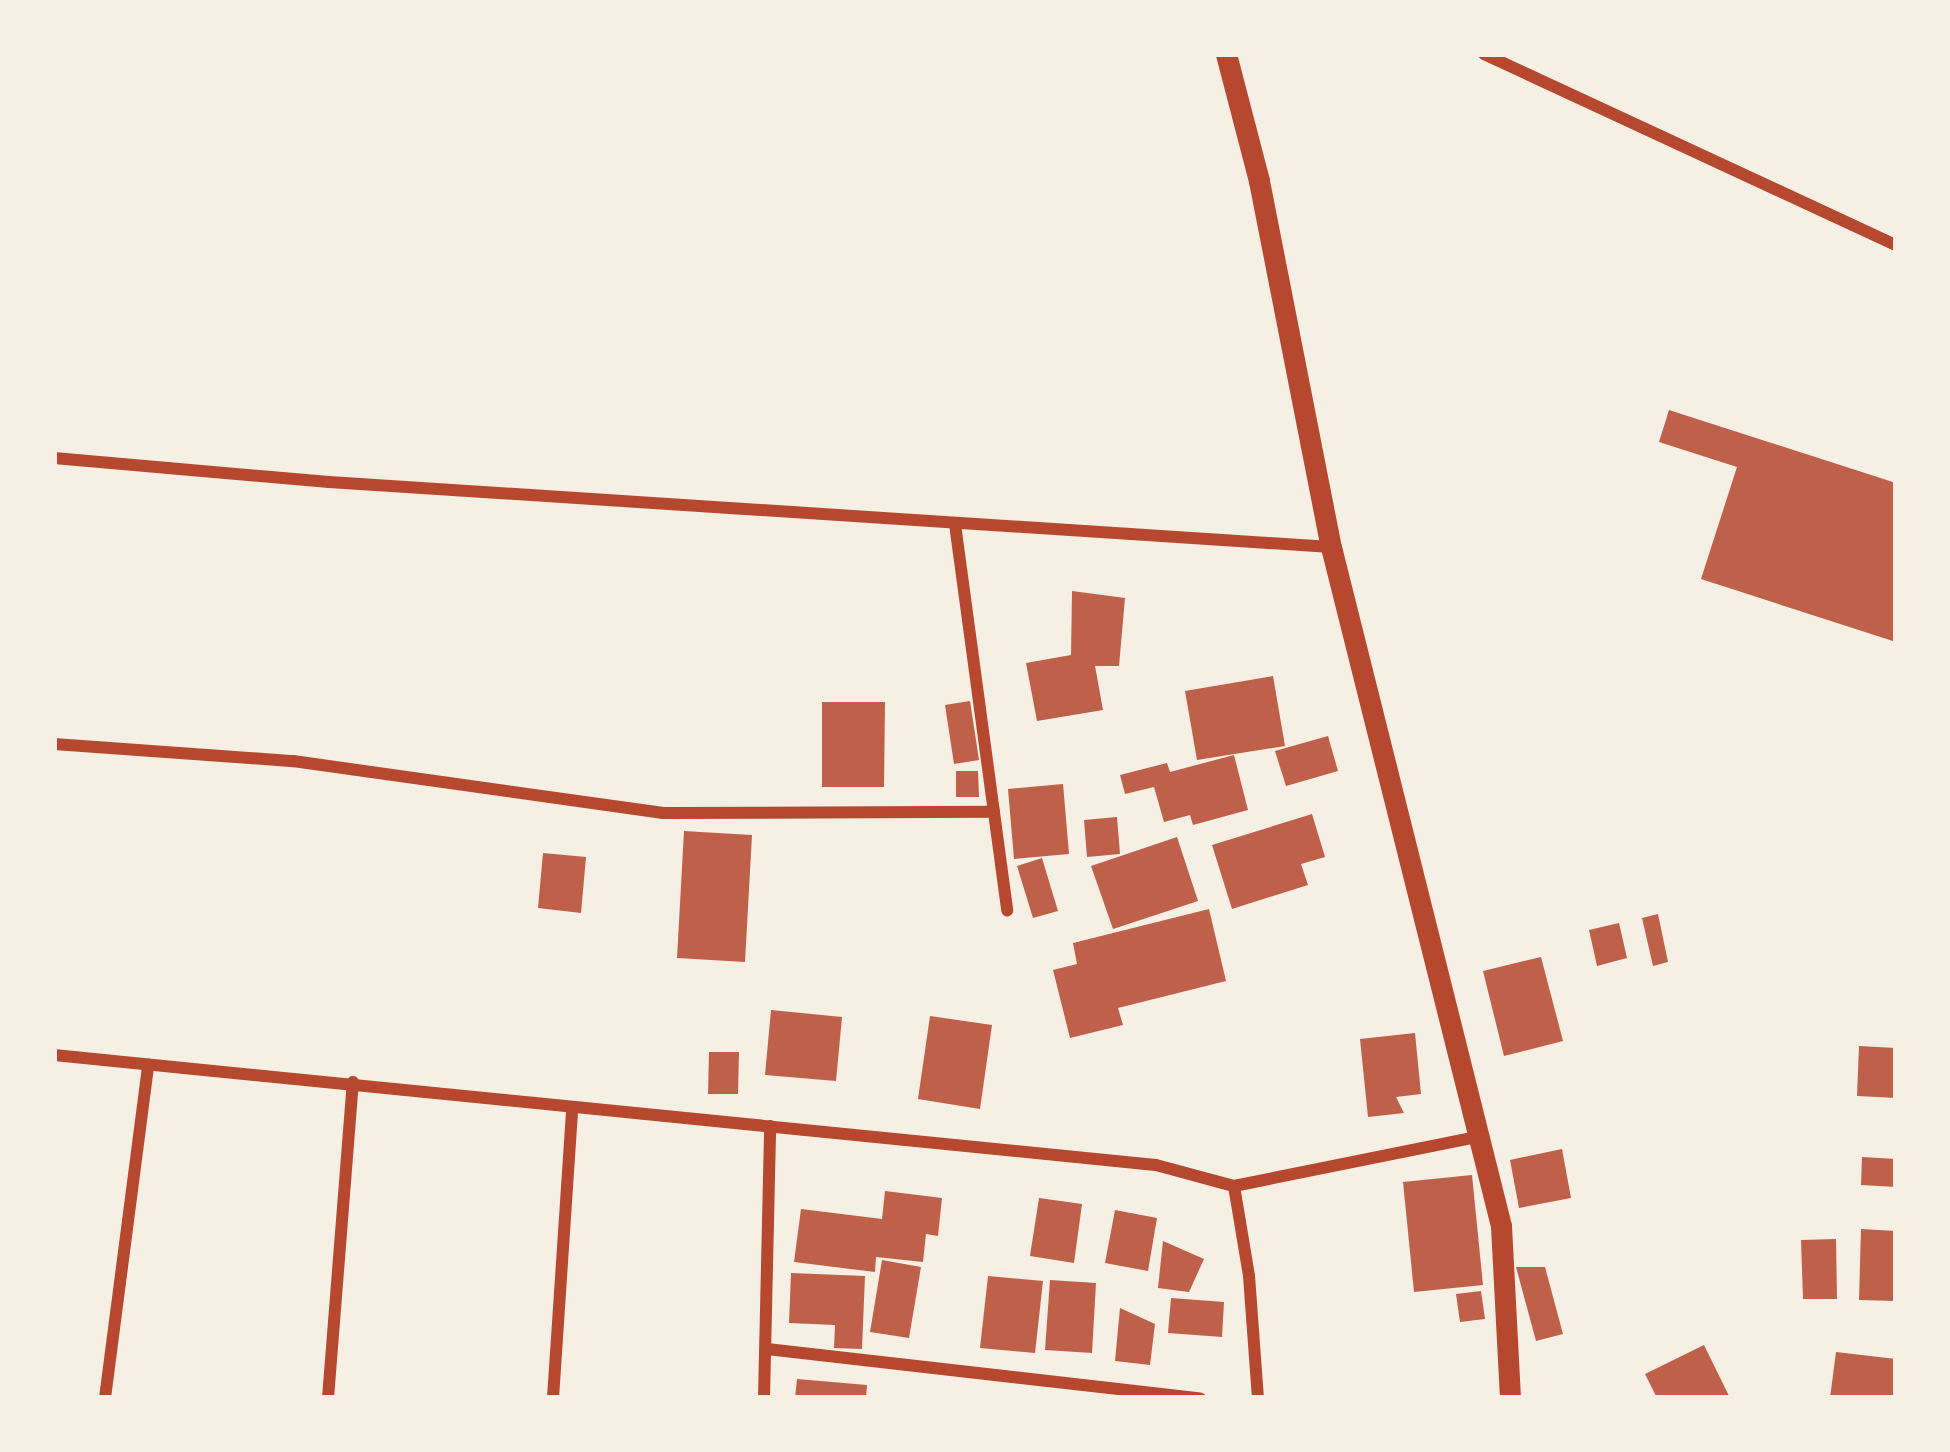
<!DOCTYPE html>
<html>
<head>
<meta charset="utf-8">
<style>
  body { margin:0 }
  #map { position:relative; width:1950px; height:1452px; overflow:hidden; background:#f6efe4; font-family:Ubuntu,sans-serif }
  div>[style] { position:absolute }
  .building>* { inset:0; background:#bf614a }
  .minor>* { height:12px; margin:-6px; padding:0 6px; transform-origin:6px; border-radius:6px; background:#b5482f }
  .tertiary>* { height:21px; margin:-10.5px; padding:0 10.5px; transform-origin:10.5px; border-radius:10.5px; background:#b5482f }
  span { translate:-50% -50%; white-space:nowrap; text-align:center; line-height:1.15; -webkit-text-stroke:12px #f6efe4; paint-order:stroke }
  .frame { position:absolute; inset:0; border:57px solid #f6efe4; pointer-events:none }
</style>
</head>
<body>
<div id="map">
  <div class="building">
    <div style="clip-path:polygon(1669px 410px,1896px 483px,1896px 642px,1701px 579px,1737px 467px,1659px 442px)"></div>
    <div style="clip-path:polygon(1072px 591px,1125px 598px,1119px 666px,1095px 666px,1103px 710px,1037px 721px,1026px 663px,1071px 655px)"></div>
    <div style="clip-path:polygon(1273px 676px,1285px 746px,1197px 760px,1185px 691px)"></div>
    <div style="clip-path:polygon(970px 701px,979px 760px,954px 764px,945px 705px)"></div>
    <div style="clip-path:polygon(822px 702px,885px 702px,884px 787px,822px 787px)"></div>
    <div style="clip-path:polygon(1328px 736px,1338px 771px,1286px 786px,1275px 751px)"></div>
    <div style="clip-path:polygon(1234px 755px,1248px 810px,1193px 825px,1190px 815px,1164px 822px,1154px 787px,1125px 794px,1120px 775px,1167px 763px,1170px 772px)"></div>
    <div style="clip-path:polygon(956px 771px,978px 771px,979px 797px,956px 797px)"></div>
    <div style="clip-path:polygon(1063px 784px,1069px 854px,1014px 859px,1008px 789px)"></div>
    <div style="clip-path:polygon(1312px 814px,1325px 857px,1301px 864px,1308px 885px,1232px 909px,1212px 845px)"></div>
    <div style="clip-path:polygon(1117px 817px,1120px 854px,1087px 857px,1084px 820px)"></div>
    <div style="clip-path:polygon(684px 831px,752px 835px,745px 962px,677px 958px)"></div>
    <div style="clip-path:polygon(1177px 837px,1198px 901px,1113px 929px,1091px 866px)"></div>
    <div style="clip-path:polygon(543px 853px,586px 857px,581px 913px,538px 908px)"></div>
    <div style="clip-path:polygon(1042px 858px,1058px 911px,1033px 918px,1017px 866px)"></div>
    <div style="clip-path:polygon(1209px 909px,1226px 981px,1118px 1008px,1123px 1025px,1070px 1038px,1053px 970px,1077px 964px,1073px 943px)"></div>
    <div style="clip-path:polygon(1658px 914px,1668px 962px,1653px 966px,1642px 918px)"></div>
    <div style="clip-path:polygon(1619px 923px,1627px 958px,1597px 966px,1589px 930px)"></div>
    <div style="clip-path:polygon(1541px 957px,1563px 1041px,1504px 1056px,1483px 971px)"></div>
    <div style="clip-path:polygon(771px 1010px,842px 1017px,836px 1081px,765px 1075px)"></div>
    <div style="clip-path:polygon(930px 1016px,992px 1025px,980px 1109px,918px 1099px)"></div>
    <div style="clip-path:polygon(1415px 1033px,1421px 1094px,1396px 1097px,1404px 1113px,1368px 1117px,1360px 1039px)"></div>
    <div style="clip-path:polygon(1859px 1046px,1896px 1048px,1896px 1098px,1857px 1096px)"></div>
    <div style="clip-path:polygon(709px 1052px,739px 1052px,738px 1094px,708px 1094px)"></div>
    <div style="clip-path:polygon(1562px 1149px,1571px 1198px,1519px 1208px,1510px 1160px)"></div>
    <div style="clip-path:polygon(1862px 1157px,1896px 1159px,1896px 1187px,1861px 1185px)"></div>
    <div style="clip-path:polygon(1472px 1175px,1483px 1285px,1414px 1292px,1403px 1182px)"></div>
    <div style="clip-path:polygon(885px 1191px,942px 1198px,938px 1236px,926px 1234px,923px 1262px,876px 1257px,875px 1272px,794px 1262px,801px 1209px,882px 1219px)"></div>
    <div style="clip-path:polygon(1039px 1198px,1082px 1204px,1074px 1263px,1030px 1256px)"></div>
    <div style="clip-path:polygon(1115px 1210px,1157px 1218px,1148px 1271px,1105px 1263px)"></div>
    <div style="clip-path:polygon(1861px 1229px,1896px 1231px,1896px 1301px,1859px 1300px)"></div>
    <div style="clip-path:polygon(1836px 1239px,1837px 1299px,1803px 1299px,1801px 1240px)"></div>
    <div style="clip-path:polygon(1163px 1241px,1204px 1259px,1189px 1292px,1158px 1288px)"></div>
    <div style="clip-path:polygon(882px 1260px,921px 1267px,909px 1338px,870px 1332px)"></div>
    <div style="clip-path:polygon(1516px 1267px,1545px 1267px,1563px 1334px,1536px 1341px)"></div>
    <div style="clip-path:polygon(791px 1273px,865px 1276px,862px 1349px,834px 1348px,835px 1325px,789px 1323px)"></div>
    <div style="clip-path:polygon(988px 1276px,1043px 1281px,1035px 1353px,980px 1348px)"></div>
    <div style="clip-path:polygon(1050px 1280px,1096px 1283px,1092px 1353px,1045px 1350px)"></div>
    <div style="clip-path:polygon(1481px 1291px,1485px 1319px,1460px 1322px,1456px 1294px)"></div>
    <div style="clip-path:polygon(1171px 1298px,1224px 1302px,1222px 1337px,1168px 1333px)"></div>
    <div style="clip-path:polygon(1120px 1308px,1155px 1324px,1150px 1365px,1115px 1361px)"></div>
    <div style="clip-path:polygon(1704px 1345px,1730px 1398px,1657px 1398px,1645px 1374px)"></div>
    <div style="clip-path:polygon(1836px 1352px,1896px 1359px,1896px 1398px,1830px 1398px)"></div>
    <div style="clip-path:polygon(797px 1379px,867px 1385px,866px 1398px,795px 1398px)"></div>
  </div>
  <div class="minor">
    <div style="left:1484px;top:54px;width:454px;rotate:24.9deg"></div>
    <div style="left:54px;top:458px;width:276px;rotate:5deg"></div>
    <div style="left:329px;top:482px;width:1004px;rotate:3.71deg"></div>
    <div style="left:955px;top:524px;width:390px;rotate:82.3deg"></div>
    <div style="left:54px;top:744px;width:240px;rotate:4.1deg"></div>
    <div style="left:293px;top:761px;width:374px;rotate:8deg"></div>
    <div style="left:663px;top:813px;width:331px;rotate:-0.2deg"></div>
    <div style="left:54px;top:1055px;width:1107px;rotate:5.7deg"></div>
    <div style="left:1156px;top:1165px;width:81px;rotate:15.1deg"></div>
    <div style="left:1234px;top:1186px;width:247px;rotate:-11.4deg"></div>
    <div style="left:1234px;top:1186px;width:91px;rotate:80.5deg"></div>
    <div style="left:1249px;top:1276px;width:122px;rotate:85.8deg"></div>
    <div style="left:767px;top:1349px;width:436px;rotate:6.5deg"></div>
    <div style="left:105px;top:1398px;width:336px;rotate:-82.6deg"></div>
    <div style="left:328px;top:1398px;width:317px;rotate:-85.5deg"></div>
    <div style="left:553px;top:1398px;width:289px;rotate:-86.2deg"></div>
    <div style="left:764px;top:1398px;width:272px;rotate:-88.7deg"></div>
  </div>
  <div class="tertiary">
    <div style="left:1226px;top:54px;width:131px;rotate:75.4deg"></div>
    <div style="left:1259px;top:181px;width:373px;rotate:78.9deg"></div>
    <div style="left:1331px;top:547px;width:700px;rotate:75.94deg"></div>
    <div style="left:1501px;top:1226px;width:172px;rotate:87deg"></div>
  </div>
  <div class="frame"></div>
</div>
</body>
</html>
